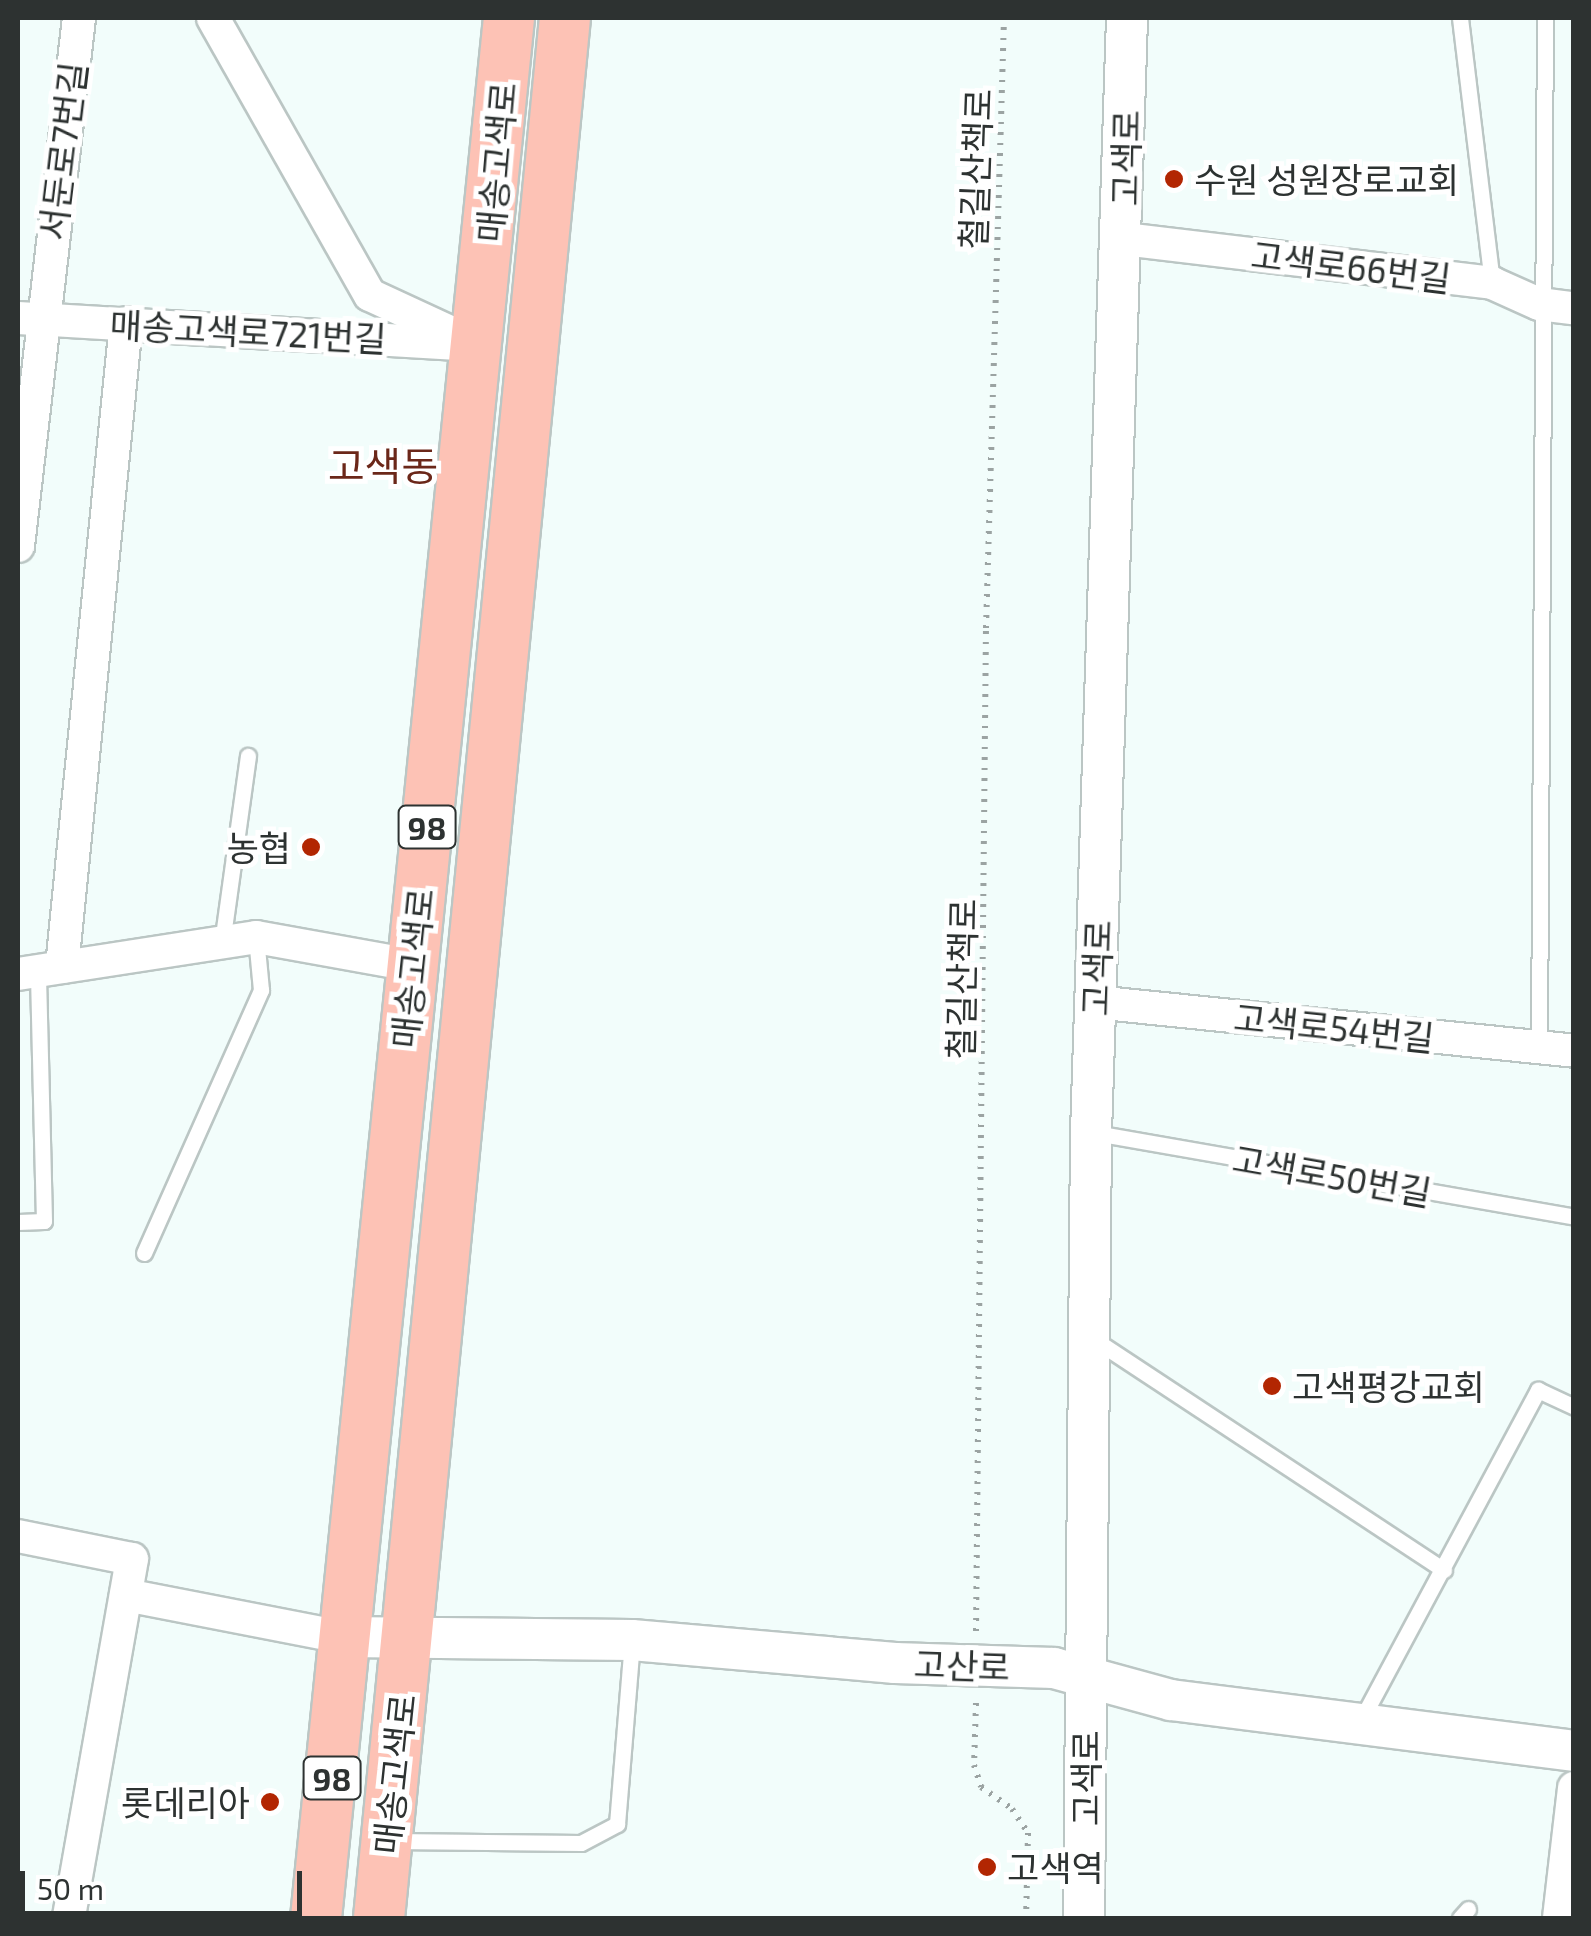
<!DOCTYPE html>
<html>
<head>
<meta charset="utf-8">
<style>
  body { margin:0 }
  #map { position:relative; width:1591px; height:1936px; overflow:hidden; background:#f2fdfb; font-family:"Exo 2","Noto Sans KR",sans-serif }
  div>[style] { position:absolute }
  .path>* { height:6px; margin-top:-3px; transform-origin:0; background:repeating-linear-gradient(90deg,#9ba3a2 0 2.5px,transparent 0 10.5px) }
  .roads { filter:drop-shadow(2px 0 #bbc6c4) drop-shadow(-2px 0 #bbc6c4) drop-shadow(0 2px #bbc6c4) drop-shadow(0 -2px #bbc6c4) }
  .service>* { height:15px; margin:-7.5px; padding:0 7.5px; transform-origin:7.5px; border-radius:7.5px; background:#fff }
  .minor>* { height:32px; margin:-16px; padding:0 16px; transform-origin:16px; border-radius:16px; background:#fff }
  .tertiary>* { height:40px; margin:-20px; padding:0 20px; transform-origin:20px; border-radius:20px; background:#fff }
  .primary>* { height:50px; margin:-25px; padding:0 25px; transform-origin:25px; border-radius:25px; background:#fdc2b5 }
  .dots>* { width:28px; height:28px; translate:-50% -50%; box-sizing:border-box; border:5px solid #fff; border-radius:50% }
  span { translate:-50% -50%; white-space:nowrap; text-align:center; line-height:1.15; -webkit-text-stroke:10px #fff; paint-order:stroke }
  .shield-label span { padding:2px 8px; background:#fff; border:2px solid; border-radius:8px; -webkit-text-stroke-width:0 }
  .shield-label { font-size:32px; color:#2d3231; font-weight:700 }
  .street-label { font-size:35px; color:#2d3231 }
  .poi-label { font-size:35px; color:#2d3231 }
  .left { translate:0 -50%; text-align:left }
  .right { translate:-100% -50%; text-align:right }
  .quarter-label { font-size:40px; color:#6b2719 }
  .frame { position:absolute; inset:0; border:20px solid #2d3231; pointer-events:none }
  .scale { position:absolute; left:20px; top:1871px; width:282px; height:45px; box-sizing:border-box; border:5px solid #2d3231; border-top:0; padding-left:12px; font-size:30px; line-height:35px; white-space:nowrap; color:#2d3231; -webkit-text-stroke:8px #fff; paint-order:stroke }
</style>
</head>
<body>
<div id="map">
  <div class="path">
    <div style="left:976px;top:1631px;width:1003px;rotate:-89.43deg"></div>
    <div style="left:986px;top:628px;width:610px;rotate:-88.31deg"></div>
    <div style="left:976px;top:1703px;width:62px;rotate:91.8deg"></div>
    <div style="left:974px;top:1765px;width:23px;rotate:72deg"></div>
    <div style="left:981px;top:1787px;width:38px;rotate:35deg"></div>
    <div style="left:1012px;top:1809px;width:29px;rotate:56deg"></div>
    <div style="left:1028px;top:1833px;width:85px;rotate:91.3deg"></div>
  </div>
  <div class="roads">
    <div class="service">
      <div style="left:1460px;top:18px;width:267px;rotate:83.1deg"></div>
      <div style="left:222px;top:943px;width:189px;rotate:-82.1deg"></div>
      <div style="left:1539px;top:1048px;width:1030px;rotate:-89.67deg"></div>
      <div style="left:1095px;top:1133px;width:486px;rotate:9.9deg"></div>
      <div style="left:18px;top:1222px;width:26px;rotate:-2deg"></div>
      <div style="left:44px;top:1221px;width:250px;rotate:-91.4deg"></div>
      <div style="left:144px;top:1253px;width:288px;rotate:-66deg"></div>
      <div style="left:261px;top:990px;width:53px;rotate:-95.4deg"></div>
      <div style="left:1095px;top:1340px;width:418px;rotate:33.4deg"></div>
      <div style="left:1360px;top:1722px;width:377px;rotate:-61.8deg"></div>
      <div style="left:1538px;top:1390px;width:40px;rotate:25deg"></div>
      <div style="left:391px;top:1841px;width:190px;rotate:0.6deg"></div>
      <div style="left:581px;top:1843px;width:41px;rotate:-27.8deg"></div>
      <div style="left:617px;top:1824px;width:182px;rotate:-85.3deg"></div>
      <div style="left:1460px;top:1918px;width:12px;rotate:-48deg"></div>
    </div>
    <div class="minor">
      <div style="left:213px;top:18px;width:318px;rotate:60.5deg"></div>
      <div style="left:370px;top:295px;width:100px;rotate:24.8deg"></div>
      <div style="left:1124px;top:239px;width:371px;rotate:6.8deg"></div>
      <div style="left:1492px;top:283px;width:51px;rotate:24.1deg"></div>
      <div style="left:1539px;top:304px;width:35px;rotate:7deg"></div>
      <div style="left:18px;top:318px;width:462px;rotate:3.4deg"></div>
      <div style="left:18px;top:546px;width:532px;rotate:-83.41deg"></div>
      <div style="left:62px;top:967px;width:647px;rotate:-84.32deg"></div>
      <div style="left:18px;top:974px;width:241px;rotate:-8.8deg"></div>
      <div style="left:256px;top:937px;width:158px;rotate:10.2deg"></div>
      <div style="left:1094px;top:1002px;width:482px;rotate:5.8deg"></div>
      <div style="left:18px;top:1536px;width:116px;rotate:11.4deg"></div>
      <div style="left:132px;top:1559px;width:364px;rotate:100deg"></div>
      <div style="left:126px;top:1595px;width:221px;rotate:11deg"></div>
      <div style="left:1559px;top:1918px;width:131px;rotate:-83.4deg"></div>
    </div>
    <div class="tertiary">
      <div style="left:343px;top:1637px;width:289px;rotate:0.6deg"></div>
      <div style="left:632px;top:1640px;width:264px;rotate:5deg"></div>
      <div style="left:895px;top:1663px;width:159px;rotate:1.8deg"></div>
      <div style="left:1054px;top:1668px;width:121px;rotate:15.3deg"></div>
      <div style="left:1171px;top:1700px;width:406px;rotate:7.2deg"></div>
      <div style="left:1084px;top:1918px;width:785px;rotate:-89.49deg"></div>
      <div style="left:1091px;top:1133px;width:1116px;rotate:-88.15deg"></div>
    </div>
    <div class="primary">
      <div style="left:316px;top:1918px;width:1910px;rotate:-84.2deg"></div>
      <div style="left:379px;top:1918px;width:1909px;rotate:-84.41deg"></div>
    </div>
  </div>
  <div class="dots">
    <div style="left:1174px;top:179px;background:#b22602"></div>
    <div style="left:311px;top:847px;background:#b22602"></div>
    <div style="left:1272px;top:1386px;background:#b22602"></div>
    <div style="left:270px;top:1802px;background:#b22602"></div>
    <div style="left:987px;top:1867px;background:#b22602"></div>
  </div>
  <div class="shield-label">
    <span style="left:427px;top:827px">98</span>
    <span style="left:332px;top:1778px">98</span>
  </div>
  <div class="street-label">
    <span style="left:62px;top:151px;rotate:-83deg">서둔로7번길</span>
    <span style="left:1125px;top:158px;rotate:-89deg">고색로</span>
    <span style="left:496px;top:162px;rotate:-85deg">매송고색로</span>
    <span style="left:975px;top:169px;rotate:-88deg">철길산책로</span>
    <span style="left:1351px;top:266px;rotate:7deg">고색로66번길</span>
    <span style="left:248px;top:331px;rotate:3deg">매송고색로721번길</span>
    <span style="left:412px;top:968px;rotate:-84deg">매송고색로</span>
    <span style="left:1096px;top:968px;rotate:-88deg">고색로</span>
    <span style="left:961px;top:979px;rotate:-89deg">철길산책로</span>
    <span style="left:1334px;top:1027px;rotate:6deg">고색로54번길</span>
    <span style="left:1332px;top:1175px;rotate:10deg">고색로50번길</span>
    <span style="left:962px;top:1665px;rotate:2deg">고산로</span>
    <span style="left:394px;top:1774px;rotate:-84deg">매송고색로</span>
    <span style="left:1085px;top:1778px;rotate:-90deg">고색로</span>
  </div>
  <div class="poi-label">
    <span class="left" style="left:1194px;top:179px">수원 성원장로교회</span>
    <span class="right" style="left:291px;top:847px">농협</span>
    <span class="left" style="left:1292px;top:1386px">고색평강교회</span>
    <span class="right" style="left:250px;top:1802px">롯데리아</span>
    <span class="left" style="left:1007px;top:1867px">고색역</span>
  </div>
  <div class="quarter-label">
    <span style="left:383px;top:465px">고색동</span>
  </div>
  <div class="frame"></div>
  <div class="scale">50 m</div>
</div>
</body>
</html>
